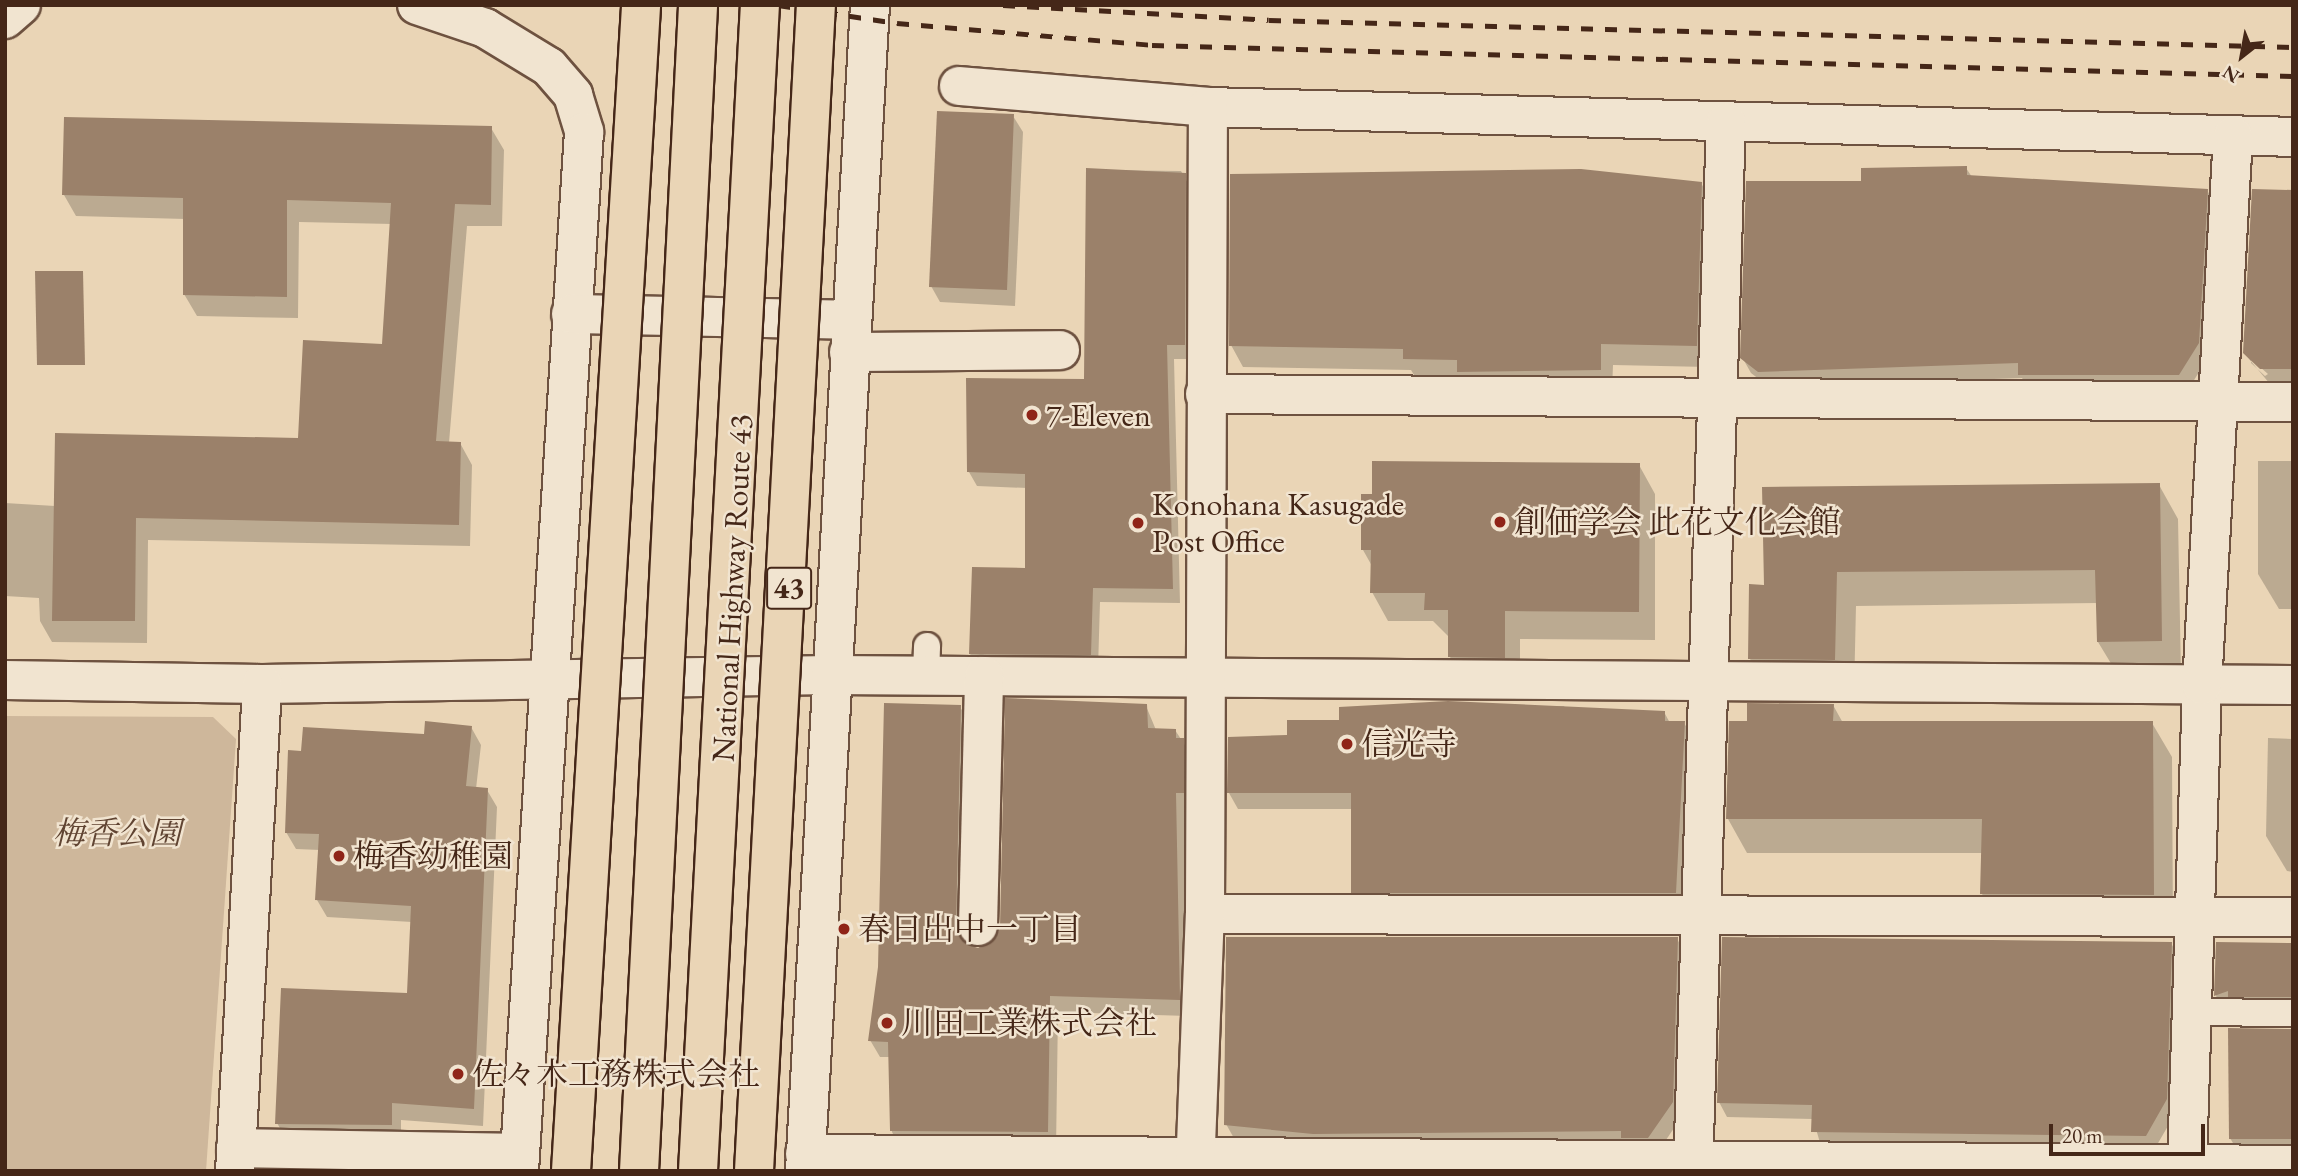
<!DOCTYPE html>
<html>
<head>
<meta charset="utf-8">
<style>
  body { margin:0 }
  #map { position:relative; width:2298px; height:1176px; overflow:hidden; background:#ead5b6; font-family:"EB Garamond","Noto Serif JP",serif }
  div>[style] { position:absolute }
  .green>* { inset:0; background:#ceb79b }
  .shadow>* { inset:0; background:#0003 }
  .building>* { inset:0; background:#9b816a }
  .roads { filter:drop-shadow(2px 0 #6e5240) drop-shadow(-2px 0 #6e5240) drop-shadow(0 2px #6e5240) drop-shadow(0 -2px #6e5240) }
  .service>* { height:26px; margin:-13px; padding:0 13px; transform-origin:13px; border-radius:13px; background:#f1e4d0 }
  .minor>* { height:38px; margin:-19px; padding:0 19px; transform-origin:19px; border-radius:19px; background:#f1e4d0 }
  .tertiary>* { height:38px; margin:-19px; padding:0 19px; transform-origin:19px; border-radius:19px; background:#f1e4d0 }
  .rail>* { height:5px; margin-top:-2.5px; transform-origin:0; background:repeating-linear-gradient(90deg,#452718 0 12px,transparent 0 24px) }
  .bridges { filter:drop-shadow(2px 0 #452718) drop-shadow(-2px 0 #452718) drop-shadow(0 2px #452718) drop-shadow(0 -2px #452718) }
  .trunk-bridge>* { height:38px; margin:-19px; padding:0 19px; transform-origin:19px; border-radius:19px; background:#ead5b6 }
  .dots>* { width:19px; height:19px; translate:-50% -50%; box-sizing:border-box; border:4px solid #f1e4d0; border-radius:50% }
  span { translate:-50% -50%; white-space:nowrap; text-align:center; line-height:1.15; -webkit-text-stroke:5px #f1e4d0; paint-order:stroke }
  .shield-label span { padding:2px 5px; background:#f1e4d0; border:2px solid; border-radius:5px; -webkit-text-stroke-width:0 }
  .shield-label { font-size:30px; color:#452718; font-weight:700 }
  .poi-label { font-size:32px; color:#452718 }
  .left { translate:0 -50%; text-align:left }
  .street-label { font-size:32px; color:#452718 }
  .park-label { font-size:32px; color:#604432; font-style:italic }
  .frame { position:absolute; inset:0; border:7px solid #452718; pointer-events:none }
  .north { position:absolute; left:2207px; top:21px; width:70px; height:70px; -webkit-text-stroke:5px #f1e4d0; paint-order:stroke; rotate:211deg; font-size:19px; font-weight:700; line-height:28px; text-align:center; color:#452718 }
  .north::after { content:''; display:block; margin:auto; width:24px; height:32px; background:#452718; clip-path:polygon(50% 0,100% 100%,50% 72%,0 100%) }
  .scale { position:absolute; left:2049px; top:1124px; width:156px; height:32px; box-sizing:border-box; border:4px solid #452718; border-top:0; padding-left:9px; font-size:21px; line-height:24px; white-space:nowrap; color:#452718; -webkit-text-stroke:5px #f1e4d0; paint-order:stroke }
</style>
</head>
<body>
<div id="map">
  <div class="green">
    <div style="clip-path:polygon(5px 716px,213px 717px,236px 739px,206px 1171px,5px 1171px)"></div>
  </div>
  <div class="shadow">
    <div style="clip-path:polygon(1013px 116px,1023px 132px,1015px 306px,940px 302px,931px 286px)"></div>
    <div style="clip-path:polygon(491px 128px,504px 150px,502px 226px,467px 226px,449px 443px,460px 443px,472px 465px,470px 546px,148px 540px,147px 643px,52px 642px,40px 621px,39px 598px,5px 596px,5px 503px,55px 506px,300px 440px,384px 346px,392px 224px,299px 222px,298px 318px,197px 316px,184px 294px,185px 219px,76px 216px,64px 195px)"></div>
    <div style="clip-path:polygon(1966px 168px,1972px 177px,2207px 190px,2216px 206px,2207px 359px,2188px 390px,2029px 389px,2022px 378px,1769px 387px,1751px 373px,1742px 357px,1862px 183px)"></div>
    <div style="clip-path:polygon(1088px 170px,1181px 171px,1189px 185px,1192px 359px,1174px 359px,1180px 603px,1100px 602px,1098px 669px,979px 668px,970px 654px,1027px 570px,1027px 488px,977px 486px,969px 472px,1086px 381px)"></div>
    <div style="clip-path:polygon(1701px 183px,1713px 204px,1708px 367px,1613px 365px,1612px 391px,1417px 380px,1411px 370px,1243px 367px,1231px 345px)"></div>
    <div style="clip-path:polygon(evenodd,2293px 191px,2293px 384px,2270px 384px,2244px 353px,2293px 191px,2251px 359px,2268px 374px,2265px 376px,2251px 363px,2251px 359px)"></div>
    <div style="clip-path:polygon(2258px 461px,2293px 461px,2293px 609px,2279px 609px,2258px 574px)"></div>
    <div style="clip-path:polygon(1639px 465px,1655px 494px,1655px 640px,1520px 639px,1520px 686px,1466px 685px,1450px 657px,1450px 638px,1433px 621px,1388px 621px,1372px 592px,1372px 566px,1363px 550px)"></div>
    <div style="clip-path:polygon(2159px 485px,2178px 519px,2181px 674px,2118px 675px,2098px 642px,2098px 603px,1856px 606px,1854px 693px,1769px 693px,1750px 659px,1766px 587px)"></div>
    <div style="clip-path:polygon(1833px 705px,1843px 723px,2152px 723px,2172px 757px,2173px 929px,2002px 928px,1982px 894px,1983px 853px,1747px 853px,1728px 819px,1749px 723px)"></div>
    <div style="clip-path:polygon(1146px 706px,1156px 730px,1175px 730px,1192px 756px,1192px 809px,1185px 809px,1188px 1016px,1058px 1012px,1056px 1150px,901px 1149px,892px 1132px,890px 1057px,880px 1057px,870px 1040px,960px 707px,970px 723px,965px 942px,976px 950px,990px 946px)"></div>
    <div style="clip-path:polygon(1564px 706px,1568px 713px,1664px 712px,1670px 723px,1684px 723px,1694px 739px,1684px 909px,1362px 908px,1353px 892px,1353px 809px,1238px 809px,1229px 793px,1289px 737px,1340px 721px,1341px 709px)"></div>
    <div style="clip-path:polygon(471px 727px,481px 745px,476px 789px,487px 790px,497px 807px,483px 1126px,401px 1120px,401px 1146px,287px 1140px,277px 1123px,409px 995px,412px 922px,327px 917px,317px 900px,320px 850px,296px 849px,286px 832px,303px 753px)"></div>
    <div style="clip-path:polygon(2268px 738px,2293px 739px,2293px 872px,2287px 871px,2266px 836px)"></div>
    <div style="clip-path:polygon(1677px 939px,1686px 954px,1681px 1118px,1657px 1153px,1235px 1140px,1226px 1124px)"></div>
    <div style="clip-path:polygon(2171px 943px,2179px 958px,2175px 1114px,2154px 1150px,1821px 1146px,1813px 1119px,1727px 1117px,1719px 1102px)"></div>
    <div style="clip-path:polygon(2218px 944px,2293px 945px,2293px 1023px,2231px 1022px,2216px 996px)"></div>
    <div style="clip-path:polygon(2293px 1030px,2293px 1165px,2246px 1165px,2230px 1138px)"></div>
  </div>
  <div class="building">
    <div style="clip-path:polygon(937px 111px,1014px 114px,1007px 290px,929px 287px)"></div>
    <div style="clip-path:polygon(64px 117px,492px 126px,491px 205px,455px 204px,436px 441px,461px 442px,459px 525px,136px 518px,135px 621px,52px 621px,55px 433px,298px 438px,303px 340px,382px 344px,391px 203px,287px 200px,287px 297px,183px 295px,183px 198px,62px 195px)"></div>
    <div style="clip-path:polygon(1967px 166px,1967px 175px,2208px 189px,2199px 343px,2179px 375px,2018px 375px,2018px 363px,1758px 372px,1740px 358px,1746px 181px,1861px 181px,1861px 168px)"></div>
    <div style="clip-path:polygon(1086px 168px,1186px 173px,1185px 345px,1167px 345px,1173px 589px,1093px 588px,1091px 655px,969px 654px,972px 567px,1025px 568px,1025px 474px,967px 472px,966px 378px,1084px 379px)"></div>
    <div style="clip-path:polygon(1581px 169px,1702px 182px,1697px 346px,1601px 344px,1601px 370px,1457px 372px,1457px 360px,1403px 359px,1403px 349px,1229px 346px,1230px 174px)"></div>
    <div style="clip-path:polygon(2252px 189px,2293px 190px,2293px 369px,2260px 369px,2243px 353px)"></div>
    <div style="clip-path:polygon(35px 271px,83px 271px,85px 365px,37px 365px)"></div>
    <div style="clip-path:polygon(1372px 461px,1640px 463px,1639px 612px,1505px 611px,1505px 658px,1448px 657px,1448px 610px,1424px 610px,1425px 593px,1370px 593px,1371px 550px,1361px 550px,1361px 494px,1372px 494px)"></div>
    <div style="clip-path:polygon(2160px 483px,2162px 641px,2097px 642px,2095px 570px,1837px 572px,1835px 660px,1748px 659px,1749px 584px,1764px 585px,1762px 487px)"></div>
    <div style="clip-path:polygon(1005px 698px,1147px 704px,1148px 728px,1176px 729px,1176px 738px,1184px 738px,1184px 793px,1176px 793px,1180px 1000px,1050px 996px,1048px 1132px,890px 1131px,888px 1042px,868px 1041px,878px 967px,884px 703px,961px 705px,956px 925px,966px 944px,978px 948px,996px 938px,1000px 927px)"></div>
    <div style="clip-path:polygon(1448px 701px,1665px 711px,1665px 721px,1685px 721px,1676px 893px,1351px 893px,1351px 793px,1227px 793px,1228px 737px,1287px 735px,1287px 720px,1339px 720px,1339px 707px)"></div>
    <div style="clip-path:polygon(1747px 703px,1834px 704px,1833px 721px,2153px 721px,2154px 895px,1980px 894px,1982px 819px,1726px 819px,1729px 721px,1747px 721px)"></div>
    <div style="clip-path:polygon(425px 721px,472px 726px,466px 786px,488px 788px,474px 1109px,392px 1103px,392px 1125px,275px 1124px,281px 988px,407px 993px,411px 906px,315px 900px,319px 834px,285px 833px,288px 750px,301px 751px,303px 727px,424px 734px)"></div>
    <div style="clip-path:polygon(1226px 937px,1678px 937px,1673px 1102px,1648px 1138px,1621px 1138px,1621px 1131px,1313px 1134px,1224px 1125px)"></div>
    <div style="clip-path:polygon(1722px 937px,2172px 942px,2167px 1099px,2146px 1136px,1811px 1132px,1812px 1105px,1717px 1103px)"></div>
    <div style="clip-path:polygon(2216px 942px,2293px 943px,2293px 997px,2228px 997px,2228px 991px,2214px 996px)"></div>
    <div style="clip-path:polygon(2228px 1028px,2293px 1029px,2293px 1139px,2229px 1139px)"></div>
  </div>
  <div class="roads">
    <div class="service">
      <div style="left:926px;top:676px;width:30px;rotate:-88deg"></div>
      <div style="left:2194px;top:1012px;width:99px;rotate:0.6deg"></div>
    </div>
    <div class="minor">
      <div style="left:5px;top:19px;width:21px;rotate:-41deg"></div>
      <div style="left:959px;top:86px;width:250px;rotate:4.8deg"></div>
      <div style="left:1208px;top:107px;width:1085px;rotate:1.58deg"></div>
      <div style="left:849px;top:352px;width:211px;rotate:-0.5deg"></div>
      <div style="left:1205px;top:394px;width:1088px;rotate:0.42deg"></div>
      <div style="left:5px;top:680px;width:257px;rotate:0.9deg"></div>
      <div style="left:262px;top:684px;width:569px;rotate:-0.91deg"></div>
      <div style="left:831px;top:675px;width:1462px;rotate:0.39deg"></div>
      <div style="left:1205px;top:914px;width:1088px;rotate:0.16deg"></div>
      <div style="left:978px;top:926px;width:250px;rotate:-88.6deg"></div>
      <div style="left:236px;top:1148px;width:284px;rotate:1deg"></div>
      <div style="left:805px;top:1154px;width:1488px;rotate:0.42deg"></div>
      <div style="left:2187px;top:1164px;width:479px;rotate:-88.2deg"></div>
      <div style="left:2202px;top:685px;width:550px;rotate:-86.77deg"></div>
      <div style="left:235px;top:1171px;width:488px;rotate:-86.8deg"></div>
      <div style="left:1195px;top:1171px;width:257px;rotate:-87.8deg"></div>
      <div style="left:1205px;top:914px;width:807px;rotate:-89.79deg"></div>
      <div style="left:1693px;top:1171px;width:1049px;rotate:-88.2deg"></div>
    </div>
    <div class="tertiary">
      <div style="left:417px;top:5px;width:72px;rotate:18.7deg"></div>
      <div style="left:485px;top:28px;width:75px;rotate:31.4deg"></div>
      <div style="left:549px;top:67px;width:37px;rotate:49deg"></div>
      <div style="left:573px;top:95px;width:39px;rotate:73deg"></div>
      <div style="left:584px;top:132px;width:1041px;rotate:93.58deg"></div>
      <div style="left:571px;top:314px;width:281px;rotate:1.2deg"></div>
      <div style="left:805px;top:1171px;width:1168px;rotate:-86.81deg"></div>
    </div>
  </div>
  <div class="rail">
    <div style="left:778px;top:5px;width:120px;rotate:8.6deg"></div>
    <div style="left:897px;top:23px;width:256px;rotate:4.9deg"></div>
    <div style="left:1152px;top:45px;width:1141px;rotate:1.56deg"></div>
    <div style="left:1003px;top:5px;width:266px;rotate:3.2deg"></div>
    <div style="left:1269px;top:20px;width:1024px;rotate:1.51deg"></div>
  </div>
  <div class="bridges">
    <div class="trunk-bridge">
      <div style="left:571px;top:1171px;width:1168px;rotate:-86.56deg"></div>
      <div style="left:639px;top:1171px;width:1167px;rotate:-87.1deg"></div>
      <div style="left:698px;top:1171px;width:1168px;rotate:-86.96deg"></div>
      <div style="left:754px;top:1171px;width:1168px;rotate:-86.96deg"></div>
    </div>
  </div>
  <div class="dots">
    <div style="left:1032px;top:415px;background:#8f2418"></div>
    <div style="left:1500px;top:522px;background:#8f2418"></div>
    <div style="left:1138px;top:523px;background:#8f2418"></div>
    <div style="left:1347px;top:744px;background:#8f2418"></div>
    <div style="left:339px;top:856px;background:#8f2418"></div>
    <div style="left:844px;top:929px;background:#8f2418"></div>
    <div style="left:887px;top:1023px;background:#8f2418"></div>
    <div style="left:458px;top:1074px;background:#8f2418"></div>
  </div>
  <div class="shield-label">
    <span style="left:789px;top:588px">43</span>
  </div>
  <div class="poi-label">
    <span class="left" style="left:1046px;top:415px">7-Eleven</span>
    <span class="left" style="left:1152px;top:523px">Konohana Kasugade<br>Post Office</span>
    <span class="left" style="left:1514px;top:522px">創価学会 此花文化会館</span>
    <span class="left" style="left:1361px;top:744px">信光寺</span>
    <span class="left" style="left:353px;top:856px">梅香幼稚園</span>
    <span class="left" style="left:858px;top:929px">春日出中一丁目</span>
    <span class="left" style="left:901px;top:1023px">川田工業株式会社</span>
    <span class="left" style="left:472px;top:1074px">佐々木工務株式会社</span>
  </div>
  <div class="street-label">
    <span style="left:732px;top:588px;rotate:-87deg">National Highway Route 43</span>
  </div>
  <div class="park-label">
    <span style="left:117px;top:833px">梅香公園</span>
  </div>
  <div class="frame"></div>
  <div class="north">N</div>
  <div class="scale">20 m</div>
</div>
</body>
</html>
